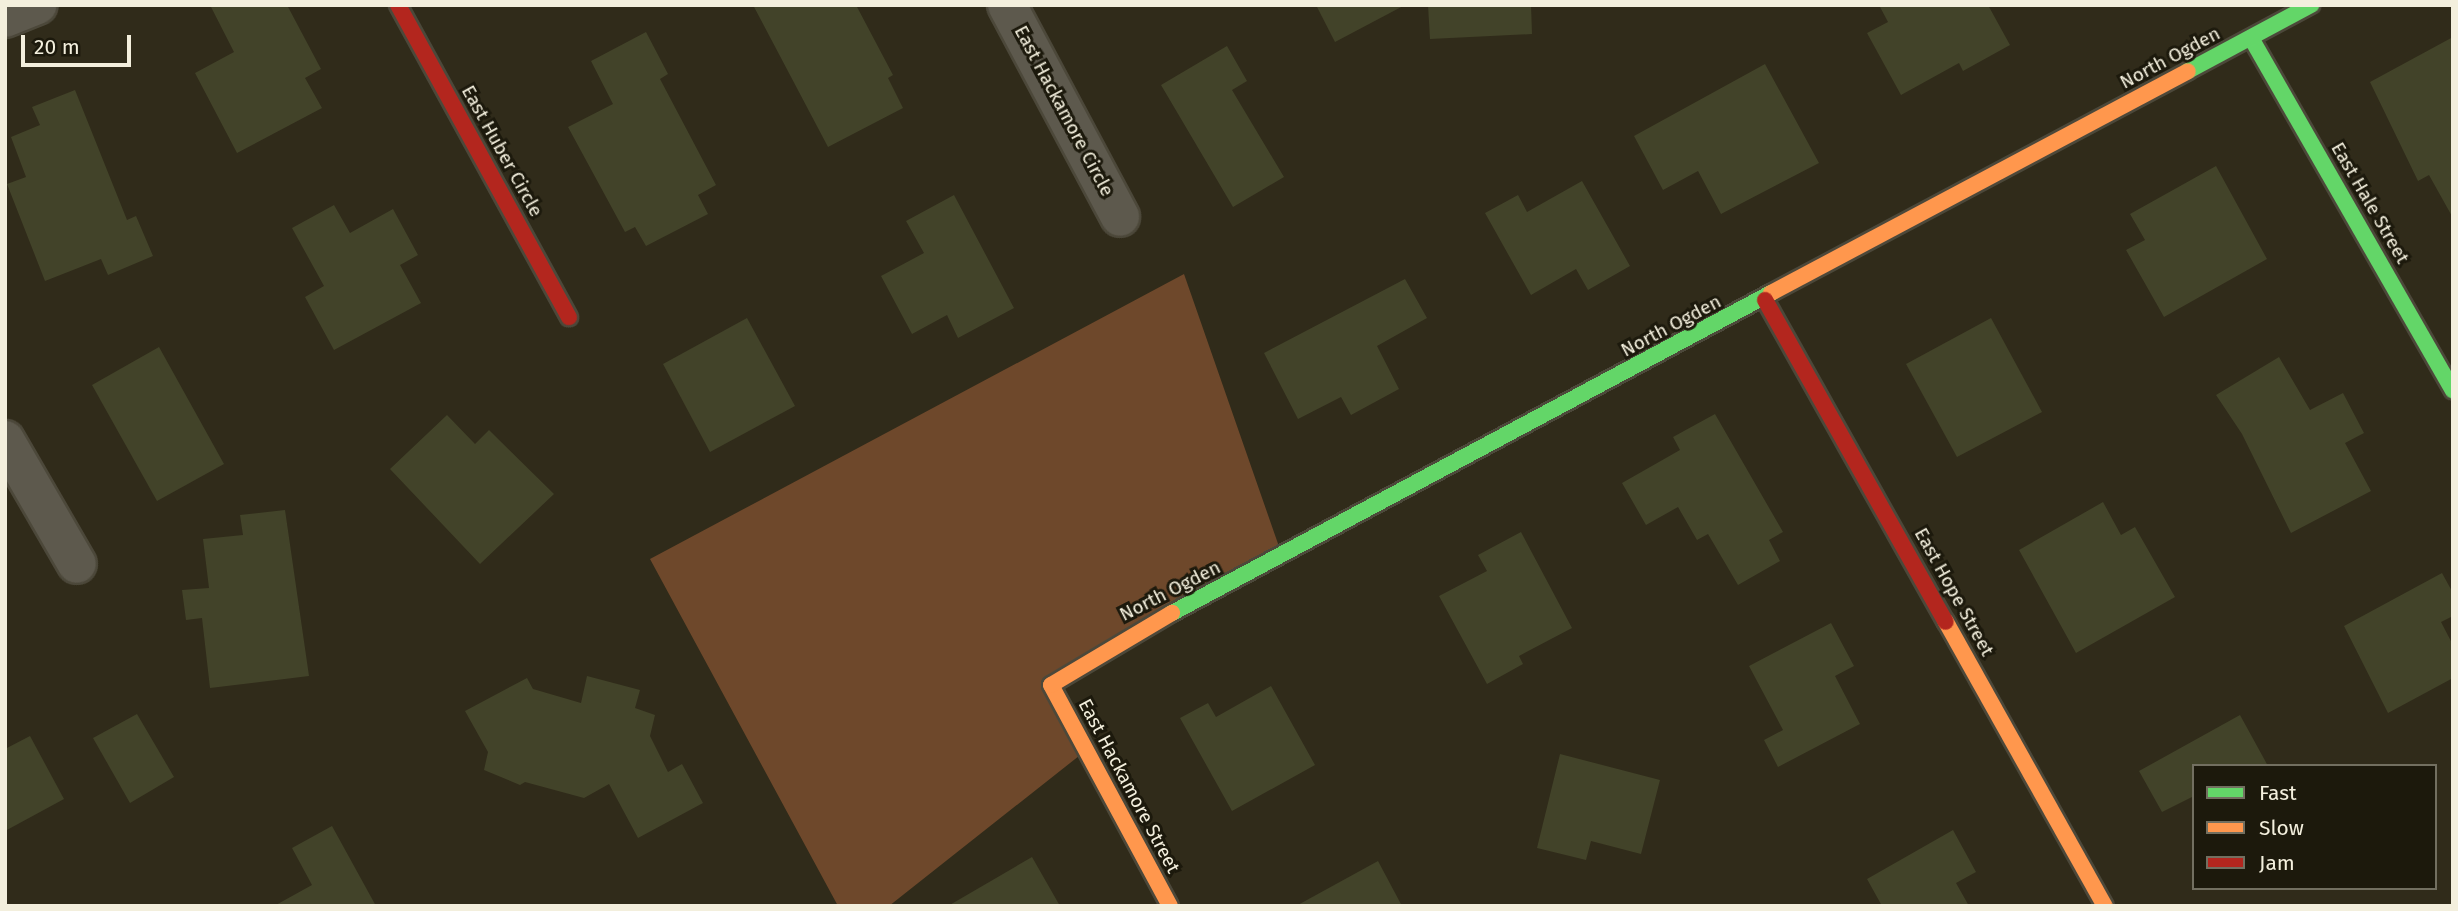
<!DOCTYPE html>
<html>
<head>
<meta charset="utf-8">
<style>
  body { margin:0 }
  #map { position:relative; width:2458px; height:911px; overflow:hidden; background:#302b1a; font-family:"Fira Sans",sans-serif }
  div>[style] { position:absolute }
  .green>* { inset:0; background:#6e482b }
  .building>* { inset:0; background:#424329 }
  .roads { filter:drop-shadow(2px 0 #4c483a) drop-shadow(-2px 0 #4c483a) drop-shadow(0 2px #4c483a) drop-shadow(0 -2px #4c483a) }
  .street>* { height:38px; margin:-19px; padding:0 19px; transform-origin:19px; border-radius:19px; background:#5d594d }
  .fast>* { height:16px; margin:-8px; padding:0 8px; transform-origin:8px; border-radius:8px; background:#63d668 }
  .slow>* { height:16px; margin:-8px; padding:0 8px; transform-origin:8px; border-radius:8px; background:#ff974d }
  .jam>* { height:16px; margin:-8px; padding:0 8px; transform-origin:8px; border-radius:8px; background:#b3261e }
  span { translate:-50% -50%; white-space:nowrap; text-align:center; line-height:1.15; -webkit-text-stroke:6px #1c190c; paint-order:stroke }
  .street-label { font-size:19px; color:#f3efdd }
  .frame { position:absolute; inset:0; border:7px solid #f3efdd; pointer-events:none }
  .legend { position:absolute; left:2192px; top:764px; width:245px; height:126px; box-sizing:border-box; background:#1c190c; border:2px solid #726f60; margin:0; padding:9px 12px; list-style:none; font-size:21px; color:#f3efdd }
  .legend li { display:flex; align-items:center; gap:14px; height:35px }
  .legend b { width:35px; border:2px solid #726f60 }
  .scale { position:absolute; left:21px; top:35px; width:110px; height:32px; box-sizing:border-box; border:4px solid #f3efdd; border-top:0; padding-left:9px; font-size:21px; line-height:24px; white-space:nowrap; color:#f3efdd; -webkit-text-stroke:5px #1c190c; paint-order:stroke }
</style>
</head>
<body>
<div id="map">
  <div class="green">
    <div style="clip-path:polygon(1184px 274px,1283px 558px,1051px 685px,1084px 752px,889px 906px,838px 906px,650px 559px)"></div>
  </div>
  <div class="building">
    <div style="clip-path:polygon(210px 5px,287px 5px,321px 69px,305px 78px,322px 108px,237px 153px,195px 73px,234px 52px)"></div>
    <div style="clip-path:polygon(753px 5px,856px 5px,893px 75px,888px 78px,903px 108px,828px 147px)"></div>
    <div style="clip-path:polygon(1316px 5px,1405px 5px,1335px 42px)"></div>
    <div style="clip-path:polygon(1428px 5px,1531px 5px,1532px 34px,1430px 39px)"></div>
    <div style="clip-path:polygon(1879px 5px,1988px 5px,2010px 45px,1963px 71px,1959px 63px,1901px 95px,1867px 33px,1888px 22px)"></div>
    <div style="clip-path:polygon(646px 32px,668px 74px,660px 79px,716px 185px,698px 195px,708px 214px,646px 246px,635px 227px,625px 232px,568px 127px,613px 104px,591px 61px)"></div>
    <div style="clip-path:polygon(2453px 37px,2453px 218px,2429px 175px,2418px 181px,2370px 82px)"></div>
    <div style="clip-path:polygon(1227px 46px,1247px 81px,1232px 90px,1284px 177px,1233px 207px,1161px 85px)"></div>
    <div style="clip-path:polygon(1765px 64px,1819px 163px,1721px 214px,1698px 171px,1663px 190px,1634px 136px)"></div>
    <div style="clip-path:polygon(75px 90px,127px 220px,136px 216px,153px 256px,108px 275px,101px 259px,45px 281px,7px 184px,26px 177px,11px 137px,40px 125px,32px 107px)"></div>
    <div style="clip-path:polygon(2216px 166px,2267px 259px,2164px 317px,2126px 250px,2145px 240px,2130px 214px)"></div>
    <div style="clip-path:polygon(1582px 181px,1630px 266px,1588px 290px,1576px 269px,1531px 295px,1485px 213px,1518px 195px,1527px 212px)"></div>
    <div style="clip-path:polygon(954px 195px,1014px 308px,958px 338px,947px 315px,912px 334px,881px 276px,924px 253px,906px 221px)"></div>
    <div style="clip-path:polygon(334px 205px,350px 233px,393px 209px,418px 255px,400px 265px,421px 303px,334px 350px,305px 297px,324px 286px,292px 228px)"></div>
    <div style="clip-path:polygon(1405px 279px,1427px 318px,1377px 346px,1399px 389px,1351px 415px,1341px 397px,1298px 419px,1264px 353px)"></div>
    <div style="clip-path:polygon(747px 318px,795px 406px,710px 452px,663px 364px)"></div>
    <div style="clip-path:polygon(1991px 318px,2042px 412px,1957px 457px,1906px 364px)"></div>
    <div style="clip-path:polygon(159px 347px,224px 464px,157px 501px,92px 385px)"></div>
    <div style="clip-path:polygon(2279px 357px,2310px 410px,2343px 393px,2364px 433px,2345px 443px,2371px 491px,2291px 533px,2242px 434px,2216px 395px)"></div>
    <div style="clip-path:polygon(1715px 414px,1783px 532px,1769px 540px,1780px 561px,1738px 585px,1708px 534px,1697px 540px,1678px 507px,1646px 525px,1622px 483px,1680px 450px,1673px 437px)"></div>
    <div style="clip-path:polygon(447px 415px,475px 444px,489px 430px,554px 494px,480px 564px,390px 469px)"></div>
    <div style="clip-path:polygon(2103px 502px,2121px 535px,2135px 527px,2175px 597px,2076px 653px,2019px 550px)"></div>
    <div style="clip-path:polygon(285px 510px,309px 676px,210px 688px,202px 618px,186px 620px,182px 590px,209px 588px,203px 539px,243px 535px,240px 515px)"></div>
    <div style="clip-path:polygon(1521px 532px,1572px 628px,1519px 656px,1523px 664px,1487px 684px,1439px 596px,1487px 571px,1478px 555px)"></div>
    <div style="clip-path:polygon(2442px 573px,2453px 593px,2453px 616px,2441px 622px,2453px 645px,2453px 678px,2388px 713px,2344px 626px)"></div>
    <div style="clip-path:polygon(1831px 623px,1854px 666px,1835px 676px,1860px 724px,1778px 767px,1764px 740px,1783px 730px,1749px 666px)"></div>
    <div style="clip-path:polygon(587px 676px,640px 690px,635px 708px,655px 715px,650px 736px,668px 772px,682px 764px,703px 803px,638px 838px,609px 784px,584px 798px,525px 782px,520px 785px,484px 770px,488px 752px,465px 711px,527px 678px,533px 689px,581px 703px)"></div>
    <div style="clip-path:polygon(1271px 686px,1315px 765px,1232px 811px,1180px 718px,1208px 703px,1216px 717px)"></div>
    <div style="clip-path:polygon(137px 714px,174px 777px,130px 803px,93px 738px)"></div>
    <div style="clip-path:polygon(2240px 715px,2268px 766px,2194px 766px,2194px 796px,2162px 812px,2139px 771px)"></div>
    <div style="clip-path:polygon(30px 736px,64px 799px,5px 831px,5px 749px)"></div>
    <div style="clip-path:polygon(1560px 754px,1660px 780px,1641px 854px,1591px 841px,1586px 860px,1537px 848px)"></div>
    <div style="clip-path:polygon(332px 826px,376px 906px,274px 906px,312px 885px,292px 848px)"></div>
    <div style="clip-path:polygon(1953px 830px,1976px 872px,1956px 883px,1969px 906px,1882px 906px,1867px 879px)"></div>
    <div style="clip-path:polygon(1032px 857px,1060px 906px,948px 906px)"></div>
    <div style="clip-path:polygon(1378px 861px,1402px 906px,1296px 906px)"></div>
  </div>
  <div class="roads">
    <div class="street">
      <div style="left:1007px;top:5px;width:240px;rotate:61.9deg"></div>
      <div style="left:5px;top:18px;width:35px;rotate:-22deg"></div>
      <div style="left:5px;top:440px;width:143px;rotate:59.9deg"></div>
    </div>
    <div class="fast">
      <div style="left:2251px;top:38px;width:406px;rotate:60.2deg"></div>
      <div style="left:2188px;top:71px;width:140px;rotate:-28.2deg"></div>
      <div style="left:1172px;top:613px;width:679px;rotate:-28.11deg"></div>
    </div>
    <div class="slow">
      <div style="left:1771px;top:293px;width:472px;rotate:-28deg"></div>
      <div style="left:1946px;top:622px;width:325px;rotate:60.8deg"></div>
      <div style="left:1170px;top:906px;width:251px;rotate:-118.3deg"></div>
      <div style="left:1051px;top:685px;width:141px;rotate:-30.8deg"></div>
    </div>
    <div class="jam">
      <div style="left:398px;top:5px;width:356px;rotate:61.3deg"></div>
      <div style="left:1765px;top:300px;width:369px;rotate:60.7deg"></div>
    </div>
  </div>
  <div class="street-label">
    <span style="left:2170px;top:58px;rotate:-28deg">North Ogden</span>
    <span style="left:1064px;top:111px;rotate:62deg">East Hackamore Circle</span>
    <span style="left:502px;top:151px;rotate:61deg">East Huber Circle</span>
    <span style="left:2370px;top:203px;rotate:60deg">East Hale Street</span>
    <span style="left:1671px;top:326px;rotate:-28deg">North Ogden</span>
    <span style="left:1170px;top:591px;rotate:-27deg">North Ogden</span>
    <span style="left:1954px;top:592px;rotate:61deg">East Hope Street</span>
    <span style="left:1129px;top:786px;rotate:62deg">East Hackamore Street</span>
  </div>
  <div class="frame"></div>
  <ul class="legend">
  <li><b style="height:9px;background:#63d668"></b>Fast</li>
  <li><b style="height:9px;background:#ff974d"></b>Slow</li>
  <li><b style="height:9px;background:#b3261e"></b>Jam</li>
  </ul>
  <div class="scale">20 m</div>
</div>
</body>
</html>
